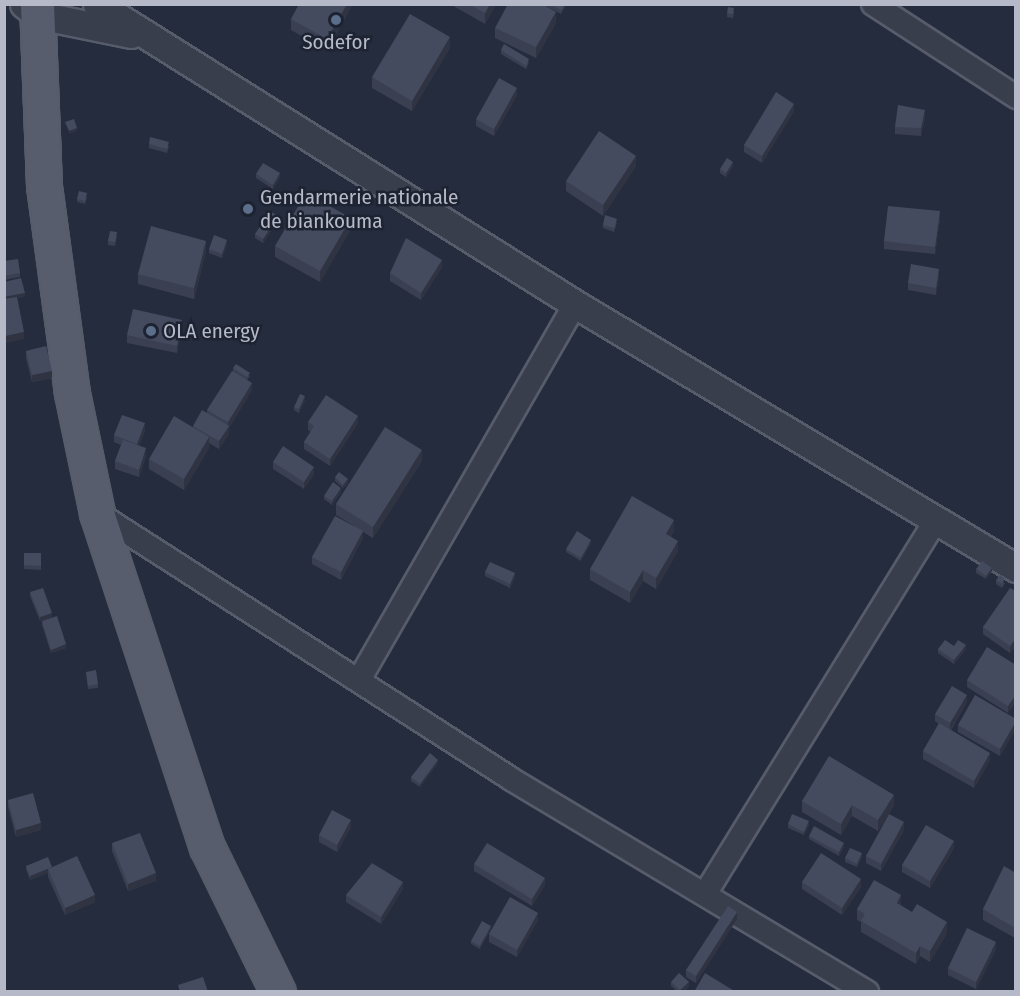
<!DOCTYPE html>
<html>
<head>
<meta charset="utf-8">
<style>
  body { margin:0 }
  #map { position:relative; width:1020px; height:996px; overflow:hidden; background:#252c3d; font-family:"Fira Sans Condensed",sans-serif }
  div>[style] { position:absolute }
  .roads { filter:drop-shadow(2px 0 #575c6b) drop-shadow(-2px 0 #575c6b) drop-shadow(0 2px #575c6b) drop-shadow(0 -2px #575c6b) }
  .minor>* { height:22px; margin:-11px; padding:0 11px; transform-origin:11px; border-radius:11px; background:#393e4d }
  .tertiary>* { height:27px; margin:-13.5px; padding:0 13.5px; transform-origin:13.5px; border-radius:13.5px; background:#393e4d }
  .primary>* { height:33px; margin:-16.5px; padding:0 16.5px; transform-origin:16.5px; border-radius:16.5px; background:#575d6d }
  .wall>* { inset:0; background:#3a4052 }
  .shaded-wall>* { inset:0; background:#303442 }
  .building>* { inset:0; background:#444b5f }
  .dots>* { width:16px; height:16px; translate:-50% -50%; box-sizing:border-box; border:3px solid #1e2332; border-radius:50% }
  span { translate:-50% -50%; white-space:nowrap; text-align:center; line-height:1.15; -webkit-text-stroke:5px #1e2332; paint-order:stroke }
  .poi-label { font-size:21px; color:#b5b9c8 }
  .left { translate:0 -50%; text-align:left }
  .frame { position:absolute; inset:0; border:6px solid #b5b9c8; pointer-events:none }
</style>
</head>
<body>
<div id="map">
  <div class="roads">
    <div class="minor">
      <div style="left:873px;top:4px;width:171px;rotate:33deg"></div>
      <div style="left:97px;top:513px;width:492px;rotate:32.7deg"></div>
      <div style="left:511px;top:779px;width:415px;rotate:30.9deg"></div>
      <div style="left:359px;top:680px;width:434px;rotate:-60.1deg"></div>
      <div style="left:705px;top:894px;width:438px;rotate:-58.3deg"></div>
    </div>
    <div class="tertiary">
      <div style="left:24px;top:4px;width:18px;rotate:38deg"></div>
      <div style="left:38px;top:15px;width:95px;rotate:11.5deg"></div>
      <div style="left:97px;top:4px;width:564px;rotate:32.11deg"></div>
      <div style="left:575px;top:304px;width:514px;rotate:30.91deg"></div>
    </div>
    <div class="primary">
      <div style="left:37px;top:4px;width:182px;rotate:87.8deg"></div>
      <div style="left:44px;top:186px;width:209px;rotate:82.3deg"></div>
      <div style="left:72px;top:393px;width:123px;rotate:78.2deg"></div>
      <div style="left:97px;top:513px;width:352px;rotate:71.8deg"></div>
      <div style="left:207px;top:847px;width:161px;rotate:63.9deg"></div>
    </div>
  </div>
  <div class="wall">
    <div style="clip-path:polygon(353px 4px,327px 50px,291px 30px,291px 19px)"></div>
    <div style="clip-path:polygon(450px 4px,496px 4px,485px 24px)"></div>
    <div style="clip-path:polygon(542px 4px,566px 4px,561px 14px)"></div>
    <div style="clip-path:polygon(734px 12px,733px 18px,727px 17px,727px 13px)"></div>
    <div style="clip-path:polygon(556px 23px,536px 58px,495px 38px,495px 28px)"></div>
    <div style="clip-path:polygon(450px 48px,412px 111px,372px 88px,372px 77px)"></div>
    <div style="clip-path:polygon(501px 50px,529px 62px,526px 69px,501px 54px)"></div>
    <div style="clip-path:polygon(517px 95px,494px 136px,476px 126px,476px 119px)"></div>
    <div style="clip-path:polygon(794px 111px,762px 163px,744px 152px,744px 145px)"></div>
    <div style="clip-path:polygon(925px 118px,921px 136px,895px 134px,895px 127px)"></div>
    <div style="clip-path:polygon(149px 144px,169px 146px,167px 153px,149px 148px)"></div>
    <div style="clip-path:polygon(636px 166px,603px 216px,566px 191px,566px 181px)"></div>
    <div style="clip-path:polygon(733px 166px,726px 177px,720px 173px,720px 169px)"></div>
    <div style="clip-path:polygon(256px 174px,280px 177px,273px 189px,256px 178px)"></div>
    <div style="clip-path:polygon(87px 197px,85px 204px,77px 202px,77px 199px)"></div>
    <div style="clip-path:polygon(940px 219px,935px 254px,884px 249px,884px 241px)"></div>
    <div style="clip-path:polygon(278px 220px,263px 243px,255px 238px,255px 234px)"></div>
    <div style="clip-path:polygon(617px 222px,614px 232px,603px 228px,603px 225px)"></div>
    <div style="clip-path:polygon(351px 229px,320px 282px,275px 257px,275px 246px)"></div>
    <div style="clip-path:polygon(117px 235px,115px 246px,108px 245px,108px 241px)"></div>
    <div style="clip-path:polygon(227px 244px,222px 258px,209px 253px,209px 249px)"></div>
    <div style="clip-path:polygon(206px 251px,194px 299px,138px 284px,138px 274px)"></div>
    <div style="clip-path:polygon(4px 261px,20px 273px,20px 277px,4px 280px)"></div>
    <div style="clip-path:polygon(442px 267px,421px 300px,390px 281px,390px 273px)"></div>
    <div style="clip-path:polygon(939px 277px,936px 295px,908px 290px,908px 283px)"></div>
    <div style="clip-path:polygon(182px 327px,177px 353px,127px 343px,127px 335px)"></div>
    <div style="clip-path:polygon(26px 351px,52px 378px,32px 382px,26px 358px)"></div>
    <div style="clip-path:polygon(233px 368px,250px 376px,247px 380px,252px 390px,229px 428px,229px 434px,219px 449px,209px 443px,209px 448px,184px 490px,149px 469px,149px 459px,193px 427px,193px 426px,207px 414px,207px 410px,233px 371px)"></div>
    <div style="clip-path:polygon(305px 400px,299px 413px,294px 410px,294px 407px)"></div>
    <div style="clip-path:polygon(308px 422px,358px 423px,330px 466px,304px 449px,304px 442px,311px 432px,308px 430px)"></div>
    <div style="clip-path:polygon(145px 431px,139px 446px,146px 456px,139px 477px,115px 469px,115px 461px,121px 445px,114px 442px,114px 435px)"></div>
    <div style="clip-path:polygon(422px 461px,373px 538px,363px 532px,363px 538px,341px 580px,312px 564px,312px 557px,354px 526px,336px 515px,336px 504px)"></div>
    <div style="clip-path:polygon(273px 462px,314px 474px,304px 489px,273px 469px)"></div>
    <div style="clip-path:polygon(335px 477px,348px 483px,343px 488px,335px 481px)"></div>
    <div style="clip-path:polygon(341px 492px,332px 505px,324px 499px,324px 496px)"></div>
    <div style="clip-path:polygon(674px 531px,671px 536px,678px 551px,656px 589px,643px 581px,630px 603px,590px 580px,590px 569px)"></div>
    <div style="clip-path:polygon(591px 543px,581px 561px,566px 552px,566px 549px)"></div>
    <div style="clip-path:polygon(24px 553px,41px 553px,41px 570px,24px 569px)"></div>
    <div style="clip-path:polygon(976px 569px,992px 571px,986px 579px,976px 573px)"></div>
    <div style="clip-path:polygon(485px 572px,515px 577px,510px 588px,485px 576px)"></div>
    <div style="clip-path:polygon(996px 580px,1005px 583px,1002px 588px,996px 584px)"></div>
    <div style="clip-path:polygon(1016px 591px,1016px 645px,1010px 653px,983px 634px,983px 627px)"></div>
    <div style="clip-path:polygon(30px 592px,52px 617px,40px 621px,30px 596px)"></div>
    <div style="clip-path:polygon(42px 621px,66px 648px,51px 653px,42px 625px)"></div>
    <div style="clip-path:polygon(938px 649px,966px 649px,954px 664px,938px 653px)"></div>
    <div style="clip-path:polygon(1016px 665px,1008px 713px,967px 687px,967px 680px)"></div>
    <div style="clip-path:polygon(86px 672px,98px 684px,98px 688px,88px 689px)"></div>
    <div style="clip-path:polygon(967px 702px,951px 730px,990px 760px,974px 788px,923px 759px,923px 751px,939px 724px,935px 721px,935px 714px)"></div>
    <div style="clip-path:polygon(1016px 719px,1016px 728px,1000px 756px,958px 732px,958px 725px)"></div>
    <div style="clip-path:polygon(438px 763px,420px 787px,411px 781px,411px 777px)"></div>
    <div style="clip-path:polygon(8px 800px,41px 830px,16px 837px,8px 807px)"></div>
    <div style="clip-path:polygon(802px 801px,894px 805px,878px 831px,852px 816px,841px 835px,802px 812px)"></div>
    <div style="clip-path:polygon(788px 824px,809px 825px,804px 835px,788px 828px)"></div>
    <div style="clip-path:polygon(351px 827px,337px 852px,319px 842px,319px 835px)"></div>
    <div style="clip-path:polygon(904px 830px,881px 871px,866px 863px,866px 856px)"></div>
    <div style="clip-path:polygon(809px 836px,844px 847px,839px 856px,809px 839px)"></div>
    <div style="clip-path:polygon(112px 843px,156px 881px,128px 891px,112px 851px)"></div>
    <div style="clip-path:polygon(954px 848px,930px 888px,902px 872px,902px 865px)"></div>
    <div style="clip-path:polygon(862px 857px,857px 867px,845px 862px,845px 858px)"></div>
    <div style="clip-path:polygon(474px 864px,545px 885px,532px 906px,474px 871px)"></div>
    <div style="clip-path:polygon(26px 866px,52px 868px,95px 902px,65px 915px,48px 877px,48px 873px,30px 880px,26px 869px)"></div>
    <div style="clip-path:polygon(1016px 873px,1016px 938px,1015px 938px,983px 920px,983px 909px)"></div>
    <div style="clip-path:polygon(802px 882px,861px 887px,842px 915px,802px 889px)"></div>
    <div style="clip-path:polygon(403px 889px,381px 924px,346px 902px,346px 895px)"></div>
    <div style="clip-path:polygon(901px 906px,947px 933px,930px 962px,920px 956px,916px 964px,861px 932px,861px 922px,857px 920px,857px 909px)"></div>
    <div style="clip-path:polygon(737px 919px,696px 983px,686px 977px,686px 970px)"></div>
    <div style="clip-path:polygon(538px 920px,517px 957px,489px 942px,489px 934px)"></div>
    <div style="clip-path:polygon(491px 929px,480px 949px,471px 944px,471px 941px)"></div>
    <div style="clip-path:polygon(996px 949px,976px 989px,948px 975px,948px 968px)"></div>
    <div style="clip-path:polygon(671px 982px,689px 986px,683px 992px,678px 992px,671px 986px)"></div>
  </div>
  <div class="shaded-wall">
    <div style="clip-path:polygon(347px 4px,353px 4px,327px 50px,327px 39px)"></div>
    <div style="clip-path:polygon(490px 4px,496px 4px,485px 24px,485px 13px)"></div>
    <div style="clip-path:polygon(556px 12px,556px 23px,536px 58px,536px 47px)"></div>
    <div style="clip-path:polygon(450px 37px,450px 48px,412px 111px,412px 101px)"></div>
    <div style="clip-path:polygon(517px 88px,517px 95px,494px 136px,494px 129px)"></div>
    <div style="clip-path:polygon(794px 104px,794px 111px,762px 163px,762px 156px)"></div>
    <div style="clip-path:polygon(925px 110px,925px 118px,921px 136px,921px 128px)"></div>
    <div style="clip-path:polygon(77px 128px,77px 131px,69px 134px,69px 131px)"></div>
    <div style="clip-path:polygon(636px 156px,636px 166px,603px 216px,603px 205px)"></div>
    <div style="clip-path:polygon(733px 162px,733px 166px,726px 177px,726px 173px)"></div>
    <div style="clip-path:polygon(280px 173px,280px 177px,273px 189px,273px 185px)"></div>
    <div style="clip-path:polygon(940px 211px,940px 219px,935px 254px,935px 247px)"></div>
    <div style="clip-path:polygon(278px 216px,278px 220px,263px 243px,263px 239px)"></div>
    <div style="clip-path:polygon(351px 218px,351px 229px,320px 282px,320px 271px)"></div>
    <div style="clip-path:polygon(227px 240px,227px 244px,222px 258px,222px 254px)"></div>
    <div style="clip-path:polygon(206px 241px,206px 251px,194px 299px,194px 288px)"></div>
    <div style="clip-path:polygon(442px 260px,442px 267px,421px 300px,421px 293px)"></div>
    <div style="clip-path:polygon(939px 269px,939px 277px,936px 295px,936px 288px)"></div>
    <div style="clip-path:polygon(25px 293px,25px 297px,4px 301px,4px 297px)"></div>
    <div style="clip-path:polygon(182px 320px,182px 327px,177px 353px,177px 346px)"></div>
    <div style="clip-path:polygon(24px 332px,24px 339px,6px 343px,6px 336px)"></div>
    <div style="clip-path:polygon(52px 371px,52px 378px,32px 382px,32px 375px)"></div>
    <div style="clip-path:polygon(252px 383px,252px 390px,229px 428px,229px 434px,219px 449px,219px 441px,228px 428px,228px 422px)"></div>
    <div style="clip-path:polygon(305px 396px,305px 400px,299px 413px,299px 409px)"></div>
    <div style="clip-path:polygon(358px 416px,358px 423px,330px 466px,330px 459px)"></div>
    <div style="clip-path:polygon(145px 423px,145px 431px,137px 451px,137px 444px)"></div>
    <div style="clip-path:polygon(209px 437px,209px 448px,184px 490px,184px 479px)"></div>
    <div style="clip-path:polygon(146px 448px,146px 456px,139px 477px,139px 470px)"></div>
    <div style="clip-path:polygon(422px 450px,422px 461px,373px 538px,373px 527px)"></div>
    <div style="clip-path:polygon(314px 467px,314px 474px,304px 489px,304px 482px)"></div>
    <div style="clip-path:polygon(348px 479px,348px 483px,343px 488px,343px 485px)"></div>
    <div style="clip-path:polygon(341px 488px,341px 492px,332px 505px,332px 501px)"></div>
    <div style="clip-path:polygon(674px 520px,674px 531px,666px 544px,666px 534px)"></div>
    <div style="clip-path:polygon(363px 531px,363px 538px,341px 580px,341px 572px)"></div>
    <div style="clip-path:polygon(591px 540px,591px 543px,581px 561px,581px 558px)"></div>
    <div style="clip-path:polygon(678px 541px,678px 551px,656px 589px,656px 578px)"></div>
    <div style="clip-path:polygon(992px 568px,992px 571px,986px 579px,986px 576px)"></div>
    <div style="clip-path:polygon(643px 570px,643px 581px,630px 603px,630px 592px)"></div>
    <div style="clip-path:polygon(515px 573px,515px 577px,510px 588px,510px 584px)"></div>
    <div style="clip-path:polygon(52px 613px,52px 617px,40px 621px,40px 617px)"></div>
    <div style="clip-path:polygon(1016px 638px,1016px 645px,1010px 653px,1010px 646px)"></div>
    <div style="clip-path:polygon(66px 644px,66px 648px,51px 653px,51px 650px)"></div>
    <div style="clip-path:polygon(966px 645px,966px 649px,954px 664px,954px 660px)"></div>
    <div style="clip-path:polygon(967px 695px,967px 702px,950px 730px,950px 723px)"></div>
    <div style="clip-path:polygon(1016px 695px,1016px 702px,1008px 713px,1008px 706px)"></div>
    <div style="clip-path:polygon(1016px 721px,1016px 728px,1000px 756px,1000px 749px)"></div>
    <div style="clip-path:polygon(990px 753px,990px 760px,974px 788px,974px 781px)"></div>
    <div style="clip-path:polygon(438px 760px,438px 763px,420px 787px,420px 784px)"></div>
    <div style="clip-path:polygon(894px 795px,894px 805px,878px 831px,878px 820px)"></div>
    <div style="clip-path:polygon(852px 805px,852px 816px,841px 835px,841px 824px)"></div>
    <div style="clip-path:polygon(351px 820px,351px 827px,337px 852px,337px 845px)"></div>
    <div style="clip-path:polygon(809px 821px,809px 825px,804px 835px,804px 832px)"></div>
    <div style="clip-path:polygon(904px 822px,904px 830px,881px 871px,881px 864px)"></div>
    <div style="clip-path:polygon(41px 823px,41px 830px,16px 837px,16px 830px)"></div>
    <div style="clip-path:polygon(954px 841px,954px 848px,930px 888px,930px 881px)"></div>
    <div style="clip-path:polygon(844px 843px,844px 847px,839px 856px,839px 852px)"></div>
    <div style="clip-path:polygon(862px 853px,862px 857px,857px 867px,857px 864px)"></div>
    <div style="clip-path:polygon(52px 867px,48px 869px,48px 873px,30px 880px,30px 876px)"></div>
    <div style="clip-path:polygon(156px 873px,156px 881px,128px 891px,128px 884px)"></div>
    <div style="clip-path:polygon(545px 878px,545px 885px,532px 906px,532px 899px)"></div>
    <div style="clip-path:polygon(861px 879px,861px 887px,842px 915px,842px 908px)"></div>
    <div style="clip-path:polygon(403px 882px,403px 889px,381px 924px,381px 917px)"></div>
    <div style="clip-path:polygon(95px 895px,95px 902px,65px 915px,65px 908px)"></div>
    <div style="clip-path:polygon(901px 895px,901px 906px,897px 903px)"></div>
    <div style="clip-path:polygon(737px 912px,737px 919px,696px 983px,696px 976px)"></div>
    <div style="clip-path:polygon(538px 913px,538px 920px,517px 957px,517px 950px)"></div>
    <div style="clip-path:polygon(947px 922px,947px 933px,930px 962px,930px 951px)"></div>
    <div style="clip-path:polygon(491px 926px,491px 929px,480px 949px,480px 946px)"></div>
    <div style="clip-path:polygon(996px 942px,996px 949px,976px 989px,976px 982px)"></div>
    <div style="clip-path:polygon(920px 946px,920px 956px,916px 964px,916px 953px)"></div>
    <div style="clip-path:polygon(689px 982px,689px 986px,683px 992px,680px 992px,680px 990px)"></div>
  </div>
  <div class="building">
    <div style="clip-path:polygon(299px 4px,347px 4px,327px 39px,291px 19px)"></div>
    <div style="clip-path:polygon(469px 4px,490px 4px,485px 13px)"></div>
    <div style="clip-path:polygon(508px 4px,542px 4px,556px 12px,536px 47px,495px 28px)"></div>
    <div style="clip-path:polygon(550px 4px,564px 4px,561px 10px)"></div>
    <div style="clip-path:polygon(728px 7px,734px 8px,733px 14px,727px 13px)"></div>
    <div style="clip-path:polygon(410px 14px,450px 37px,412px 101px,372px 77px)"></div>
    <div style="clip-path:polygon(504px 44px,529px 59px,526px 66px,501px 50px)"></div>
    <div style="clip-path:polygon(499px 78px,517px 88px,494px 129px,476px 119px)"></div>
    <div style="clip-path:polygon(776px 92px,794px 104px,762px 156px,744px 145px)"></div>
    <div style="clip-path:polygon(898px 105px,925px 110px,921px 128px,895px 127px)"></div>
    <div style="clip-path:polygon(74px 119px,77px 128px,69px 131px,65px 122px)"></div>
    <div style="clip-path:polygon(599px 131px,636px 156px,603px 205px,566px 181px)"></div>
    <div style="clip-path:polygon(150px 137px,169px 142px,167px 149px,149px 144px)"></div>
    <div style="clip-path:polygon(727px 158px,733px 162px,726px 173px,720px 169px)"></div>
    <div style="clip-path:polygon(263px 163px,280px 173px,273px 185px,256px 174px)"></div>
    <div style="clip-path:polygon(79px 191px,87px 193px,85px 201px,77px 199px)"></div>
    <div style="clip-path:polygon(306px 193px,351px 218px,320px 271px,275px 246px)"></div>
    <div style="clip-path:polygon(888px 206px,940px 211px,935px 247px,884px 241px)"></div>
    <div style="clip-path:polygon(270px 211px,278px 216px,263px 239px,255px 234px)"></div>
    <div style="clip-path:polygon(605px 215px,617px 219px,614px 228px,603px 225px)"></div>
    <div style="clip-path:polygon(151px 226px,206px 241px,194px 288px,138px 274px)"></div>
    <div style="clip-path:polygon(110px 231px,117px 232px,115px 242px,108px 241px)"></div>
    <div style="clip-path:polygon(214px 235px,227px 240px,222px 254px,209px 249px)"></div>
    <div style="clip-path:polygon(406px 238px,442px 260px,421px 293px,390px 273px)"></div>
    <div style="clip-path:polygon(18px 259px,20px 273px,4px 276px,4px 261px)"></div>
    <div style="clip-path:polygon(911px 264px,939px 269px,936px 288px,908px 283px)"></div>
    <div style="clip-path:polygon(21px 278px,25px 293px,4px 297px,4px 282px)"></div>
    <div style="clip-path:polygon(17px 297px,24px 332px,6px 336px,4px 328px,4px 299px)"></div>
    <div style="clip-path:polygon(133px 309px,182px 320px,177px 346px,127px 335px)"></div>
    <div style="clip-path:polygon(46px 346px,52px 371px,32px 375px,26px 351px)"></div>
    <div style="clip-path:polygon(236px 364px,250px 373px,247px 377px,233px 368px)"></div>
    <div style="clip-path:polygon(232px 371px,252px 383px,228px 422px,207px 410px)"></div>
    <div style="clip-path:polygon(300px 394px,305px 396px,299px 409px,294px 407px)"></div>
    <div style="clip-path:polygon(326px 395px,358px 416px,330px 459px,304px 442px,314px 426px,308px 422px)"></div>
    <div style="clip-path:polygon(202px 410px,229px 426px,219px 441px,193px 426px)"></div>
    <div style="clip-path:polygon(122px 415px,145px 423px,137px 444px,114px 435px)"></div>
    <div style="clip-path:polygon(174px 416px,209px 437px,184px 479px,149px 459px)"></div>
    <div style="clip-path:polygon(385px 427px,422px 450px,373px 527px,336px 504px)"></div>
    <div style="clip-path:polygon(123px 440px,146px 448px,139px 470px,115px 461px)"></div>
    <div style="clip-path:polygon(283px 446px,314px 467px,304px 482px,273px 462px)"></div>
    <div style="clip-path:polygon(339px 472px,348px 479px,343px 485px,335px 477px)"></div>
    <div style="clip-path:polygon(333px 482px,341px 488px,332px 501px,324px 496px)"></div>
    <div style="clip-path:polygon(632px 496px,674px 520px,666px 534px,678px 541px,656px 578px,643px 570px,630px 592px,590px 569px)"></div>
    <div style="clip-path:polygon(335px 516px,363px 531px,341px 572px,312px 557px)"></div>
    <div style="clip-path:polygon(577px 531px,591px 540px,581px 558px,566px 549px)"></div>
    <div style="clip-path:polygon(24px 553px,41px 553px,41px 566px,24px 565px)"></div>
    <div style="clip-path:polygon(982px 561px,992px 568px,986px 576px,976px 569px)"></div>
    <div style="clip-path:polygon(490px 562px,515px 573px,510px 584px,485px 572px)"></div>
    <div style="clip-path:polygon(1000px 575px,1005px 579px,1002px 584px,996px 580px)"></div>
    <div style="clip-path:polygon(43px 588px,52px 613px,40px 617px,30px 592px)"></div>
    <div style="clip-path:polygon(1010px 588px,1016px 591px,1016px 638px,1010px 646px,983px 627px)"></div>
    <div style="clip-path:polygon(57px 616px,66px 644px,51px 650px,42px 621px)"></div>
    <div style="clip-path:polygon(945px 640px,954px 646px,958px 640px,966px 645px,954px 660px,938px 649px)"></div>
    <div style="clip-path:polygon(987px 647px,1016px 665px,1016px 695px,1008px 706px,967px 680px)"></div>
    <div style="clip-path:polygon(96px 670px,98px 684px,88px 686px,86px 672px)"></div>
    <div style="clip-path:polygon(952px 686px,967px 695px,950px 723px,935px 714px)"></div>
    <div style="clip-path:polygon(975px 695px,1016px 719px,1016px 721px,1000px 749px,958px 725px)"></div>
    <div style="clip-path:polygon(939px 723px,990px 753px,974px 781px,923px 751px)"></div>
    <div style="clip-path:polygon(430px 753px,438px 760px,420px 784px,411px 777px)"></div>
    <div style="clip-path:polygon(829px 756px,894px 795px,878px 820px,852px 805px,841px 824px,802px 801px)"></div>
    <div style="clip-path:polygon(33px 793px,41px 823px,16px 830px,8px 800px)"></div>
    <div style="clip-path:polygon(332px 810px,351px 820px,337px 845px,319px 835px)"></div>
    <div style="clip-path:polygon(792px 814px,809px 821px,804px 832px,788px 824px)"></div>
    <div style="clip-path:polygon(889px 814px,904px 822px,881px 864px,866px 856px)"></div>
    <div style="clip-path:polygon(926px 825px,954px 841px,930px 881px,902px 865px)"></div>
    <div style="clip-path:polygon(814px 826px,844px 843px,839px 852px,809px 836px)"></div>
    <div style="clip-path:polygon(140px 833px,156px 873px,128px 884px,112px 843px)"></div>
    <div style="clip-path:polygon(487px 843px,545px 878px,532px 899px,474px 864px)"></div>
    <div style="clip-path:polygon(850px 848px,862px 853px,857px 864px,845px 858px)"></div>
    <div style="clip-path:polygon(821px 853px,861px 879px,842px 908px,802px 882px)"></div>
    <div style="clip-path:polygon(77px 856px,95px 895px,65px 908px,48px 869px)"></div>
    <div style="clip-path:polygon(48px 857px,52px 867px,30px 876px,26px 866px)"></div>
    <div style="clip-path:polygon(372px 863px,403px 882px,381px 917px,346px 895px)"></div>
    <div style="clip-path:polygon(1004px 866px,1016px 873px,1015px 928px,983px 909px)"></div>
    <div style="clip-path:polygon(874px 880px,901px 895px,897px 903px,912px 912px,917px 904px,947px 922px,930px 951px,920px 946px,916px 953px,861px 921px,865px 914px,857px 909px)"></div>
    <div style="clip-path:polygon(510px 897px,538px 913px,517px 950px,489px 934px)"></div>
    <div style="clip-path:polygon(728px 906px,737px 912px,696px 976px,686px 970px)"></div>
    <div style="clip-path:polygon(482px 921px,491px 926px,480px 946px,471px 941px)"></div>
    <div style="clip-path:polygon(967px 928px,996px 942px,976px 982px,948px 968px)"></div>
    <div style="clip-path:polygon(679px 973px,689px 982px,680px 990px,671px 982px)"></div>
    <div style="clip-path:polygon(705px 973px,736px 992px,694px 992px)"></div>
    <div style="clip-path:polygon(203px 977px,208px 992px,180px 992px,178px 985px)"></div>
  </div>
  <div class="dots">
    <div style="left:336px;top:20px;background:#5c6f8a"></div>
    <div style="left:248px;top:209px;background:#5c6f8a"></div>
    <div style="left:151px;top:331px;background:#5c6f8a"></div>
  </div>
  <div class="poi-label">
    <span style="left:336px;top:42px">Sodefor</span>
    <span class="left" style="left:260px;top:209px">Gendarmerie nationale<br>de biankouma</span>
    <span class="left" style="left:163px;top:331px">OLA energy</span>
  </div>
  <div class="frame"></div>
</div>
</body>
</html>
